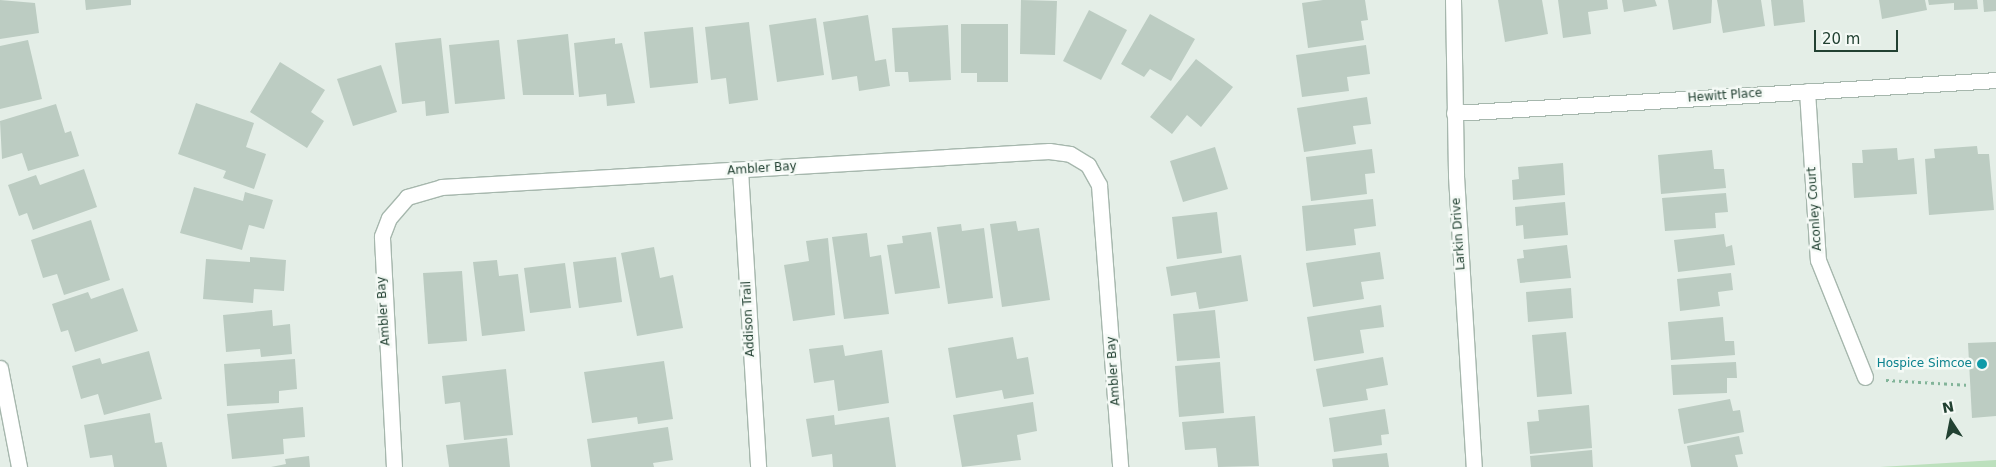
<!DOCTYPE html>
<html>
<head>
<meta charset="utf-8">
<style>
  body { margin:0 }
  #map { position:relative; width:1996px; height:467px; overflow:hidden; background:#e4eee7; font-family:"DejaVu Sans",sans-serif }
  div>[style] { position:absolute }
  .green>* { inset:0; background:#bce0bd }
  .building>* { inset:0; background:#bcccc2 }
  .path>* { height:3px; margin-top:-1.5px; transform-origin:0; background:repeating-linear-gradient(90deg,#82b499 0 2.5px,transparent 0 6.5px) }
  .roads { filter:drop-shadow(1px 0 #a6b7ad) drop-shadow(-1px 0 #a6b7ad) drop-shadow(0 1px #a6b7ad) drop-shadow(0 -1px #a6b7ad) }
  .minor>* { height:15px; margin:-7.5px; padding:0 7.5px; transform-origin:7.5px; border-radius:7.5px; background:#fff }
  .dots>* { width:14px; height:14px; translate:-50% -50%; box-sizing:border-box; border:2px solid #f5faf6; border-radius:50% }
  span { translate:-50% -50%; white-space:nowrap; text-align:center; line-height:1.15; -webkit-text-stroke:5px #f5faf6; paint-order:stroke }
  .street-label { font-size:12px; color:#224132 }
  .culture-label { font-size:12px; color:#0d838f }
  .right { translate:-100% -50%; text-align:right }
  .north { position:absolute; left:1926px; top:397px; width:50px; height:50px; -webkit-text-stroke:4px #f5faf6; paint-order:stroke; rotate:349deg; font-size:14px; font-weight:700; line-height:20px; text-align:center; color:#224132 }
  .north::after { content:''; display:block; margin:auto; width:18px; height:22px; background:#224132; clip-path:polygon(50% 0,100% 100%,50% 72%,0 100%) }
  .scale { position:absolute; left:1814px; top:30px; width:84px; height:22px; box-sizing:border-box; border:2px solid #224132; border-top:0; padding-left:6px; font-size:15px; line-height:18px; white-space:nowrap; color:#224132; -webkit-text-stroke:4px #f5faf6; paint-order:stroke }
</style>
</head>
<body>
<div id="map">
  <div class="green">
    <div style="clip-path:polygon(1996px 460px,1996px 467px,1880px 467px)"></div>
  </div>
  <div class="building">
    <div style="clip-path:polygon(0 0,35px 3px,39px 33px,0 39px)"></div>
    <div style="clip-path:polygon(85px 0,131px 0,131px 5px,86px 10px)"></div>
    <div style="clip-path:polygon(1021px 0,1057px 1px,1055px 55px,1020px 54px)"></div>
    <div style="clip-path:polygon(1323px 0,1365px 0,1368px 20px,1361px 21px,1364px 40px,1308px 48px,1302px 3px)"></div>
    <div style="clip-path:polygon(1498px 0,1542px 0,1548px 34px,1505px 42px)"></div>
    <div style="clip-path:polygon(1558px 0,1607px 0,1608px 9px,1588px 12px,1591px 34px,1563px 38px)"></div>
    <div style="clip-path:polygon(1622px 0,1655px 0,1657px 6px,1624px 12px)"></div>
    <div style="clip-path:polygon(1668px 0,1712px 0,1711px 23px,1673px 30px)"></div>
    <div style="clip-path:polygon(1717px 0,1761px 0,1765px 26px,1723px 33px)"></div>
    <div style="clip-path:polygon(1771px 0,1803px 0,1805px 22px,1774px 26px)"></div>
    <div style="clip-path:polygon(1879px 0,1925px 0,1927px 10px,1882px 19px)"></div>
    <div style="clip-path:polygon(1928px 0,1977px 0,1978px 9px,1954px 10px,1954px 3px,1929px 5px)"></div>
    <div style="clip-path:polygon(1983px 0,1996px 0,1996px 11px,1984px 12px)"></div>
    <div style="clip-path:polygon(1089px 10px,1127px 30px,1101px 80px,1063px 61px)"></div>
    <div style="clip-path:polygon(1150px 14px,1195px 39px,1171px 81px,1150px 69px,1144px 77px,1121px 64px)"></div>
    <div style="clip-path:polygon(868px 15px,875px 61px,886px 59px,890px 86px,859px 91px,857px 76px,832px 80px,823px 22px)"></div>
    <div style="clip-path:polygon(816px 18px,824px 75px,777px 82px,769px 25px)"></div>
    <div style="clip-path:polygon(749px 22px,758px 100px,729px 104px,726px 78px,711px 80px,705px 27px)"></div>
    <div style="clip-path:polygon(961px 24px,1008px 24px,1008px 82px,977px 82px,977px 73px,961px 73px)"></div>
    <div style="clip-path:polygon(948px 25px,951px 80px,909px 82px,908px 72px,895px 72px,892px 28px)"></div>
    <div style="clip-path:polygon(693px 27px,698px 83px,650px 88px,644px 32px)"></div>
    <div style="clip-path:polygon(568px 34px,574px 95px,523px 95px,517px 40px)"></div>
    <div style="clip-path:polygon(441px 38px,449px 113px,426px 116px,425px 101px,402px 104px,395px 43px)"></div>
    <div style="clip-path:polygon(615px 38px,615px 44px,622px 43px,635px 103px,607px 106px,606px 94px,579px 97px,574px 43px)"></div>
    <div style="clip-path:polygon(28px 40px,42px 99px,0 109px,0 46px)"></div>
    <div style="clip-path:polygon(499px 40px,505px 99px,455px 104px,449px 45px)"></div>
    <div style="clip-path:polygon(1366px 45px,1370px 74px,1347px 77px,1349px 91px,1302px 97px,1296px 55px)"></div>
    <div style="clip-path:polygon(1196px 59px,1233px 87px,1201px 127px,1187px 115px,1172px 134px,1150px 117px)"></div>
    <div style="clip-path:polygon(280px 62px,325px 90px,311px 112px,324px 121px,307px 148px,250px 112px)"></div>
    <div style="clip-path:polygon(381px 65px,397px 112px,353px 126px,337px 79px)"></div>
    <div style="clip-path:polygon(1367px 97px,1371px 124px,1353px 126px,1356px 144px,1304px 152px,1297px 108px)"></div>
    <div style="clip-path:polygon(196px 103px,254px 123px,246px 147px,266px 154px,254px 189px,223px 178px,226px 171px,178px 154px)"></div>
    <div style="clip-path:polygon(56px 104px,65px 133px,71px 131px,79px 156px,28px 171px,22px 153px,2px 159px,0 121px)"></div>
    <div style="clip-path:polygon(1977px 146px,1978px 154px,1989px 154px,1994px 210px,1929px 215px,1925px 159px,1935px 158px,1934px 149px)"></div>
    <div style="clip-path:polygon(1215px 147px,1228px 189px,1183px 202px,1170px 161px)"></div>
    <div style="clip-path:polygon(1897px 148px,1898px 160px,1914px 158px,1917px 194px,1854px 198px,1852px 163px,1863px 163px,1862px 150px)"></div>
    <div style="clip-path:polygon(1372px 149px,1375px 173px,1365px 174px,1367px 194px,1311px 201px,1306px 157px)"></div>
    <div style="clip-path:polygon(1712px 150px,1714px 169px,1724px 169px,1726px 188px,1661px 194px,1658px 155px)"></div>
    <div style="clip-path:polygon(1563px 163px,1565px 195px,1513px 200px,1512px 180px,1519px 179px,1518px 167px)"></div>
    <div style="clip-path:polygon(84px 169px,97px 207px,33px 230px,27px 213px,19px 216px,8px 185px,36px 175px,40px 185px)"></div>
    <div style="clip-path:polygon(194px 187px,243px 201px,245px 192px,273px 200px,264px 229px,249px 225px,242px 250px,180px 233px)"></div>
    <div style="clip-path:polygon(1726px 193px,1728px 212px,1715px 213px,1716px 228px,1665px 231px,1662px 198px)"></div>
    <div style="clip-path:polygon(1373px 199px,1376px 226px,1354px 229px,1356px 245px,1306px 251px,1302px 206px)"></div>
    <div style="clip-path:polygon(1565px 202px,1568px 235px,1524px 239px,1523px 225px,1516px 226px,1515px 207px)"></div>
    <div style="clip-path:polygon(1217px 212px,1222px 253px,1177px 259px,1172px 217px)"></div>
    <div style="clip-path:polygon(91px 220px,110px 280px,64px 295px,57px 274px,43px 278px,31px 240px)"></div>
    <div style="clip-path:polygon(1016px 221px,1018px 231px,1039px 228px,1050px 300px,1002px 307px,990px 224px)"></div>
    <div style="clip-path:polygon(961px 224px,962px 231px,984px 228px,993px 298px,948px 304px,937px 227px)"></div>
    <div style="clip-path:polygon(931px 232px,940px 288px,895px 294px,887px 245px,903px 243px,902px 236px)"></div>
    <div style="clip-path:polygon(867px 233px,870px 257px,881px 255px,889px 314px,844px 319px,832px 237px)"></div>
    <div style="clip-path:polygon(1724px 234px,1726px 247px,1732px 245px,1735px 265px,1678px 272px,1674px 240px)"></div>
    <div style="clip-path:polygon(828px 238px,835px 315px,793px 321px,784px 265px,809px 261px,806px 241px)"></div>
    <div style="clip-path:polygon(1567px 245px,1571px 278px,1520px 283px,1517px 259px,1524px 258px,1523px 250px)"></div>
    <div style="clip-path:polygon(654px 247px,660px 278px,673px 275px,683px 328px,637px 336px,621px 253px)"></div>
    <div style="clip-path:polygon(1380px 252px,1384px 279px,1361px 282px,1364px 299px,1313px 307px,1306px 263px)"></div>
    <div style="clip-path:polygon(1241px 255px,1248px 301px,1199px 309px,1196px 292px,1171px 296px,1166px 267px)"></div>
    <div style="clip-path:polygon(250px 257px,286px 260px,284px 291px,254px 289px,253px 303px,203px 299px,206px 259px,250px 262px)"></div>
    <div style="clip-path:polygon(616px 257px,622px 302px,579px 308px,573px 262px)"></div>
    <div style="clip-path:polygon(497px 260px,499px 276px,518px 274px,525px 331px,482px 336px,473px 262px)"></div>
    <div style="clip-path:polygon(565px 263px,571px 308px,530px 313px,524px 268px)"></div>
    <div style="clip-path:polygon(462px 271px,467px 341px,428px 344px,423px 273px)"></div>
    <div style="clip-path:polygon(1731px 273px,1733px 290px,1718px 292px,1720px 306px,1680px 311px,1677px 279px)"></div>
    <div style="clip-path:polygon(123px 288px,138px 331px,75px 352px,68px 330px,61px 332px,52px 304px,88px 292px,91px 299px)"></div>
    <div style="clip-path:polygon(1571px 288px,1573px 318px,1528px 322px,1526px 292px)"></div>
    <div style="clip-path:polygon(1381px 305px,1384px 327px,1360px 330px,1364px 353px,1314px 361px,1307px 317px)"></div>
    <div style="clip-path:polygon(272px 310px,273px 326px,290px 324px,292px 354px,261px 357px,260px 349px,226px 352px,223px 315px)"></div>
    <div style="clip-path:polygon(1215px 310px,1220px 358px,1177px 361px,1173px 314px)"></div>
    <div style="clip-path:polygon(1723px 317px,1725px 341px,1734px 341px,1735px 355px,1671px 360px,1668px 322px)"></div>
    <div style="clip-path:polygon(1566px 332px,1572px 394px,1537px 397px,1532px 335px)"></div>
    <div style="clip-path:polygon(1013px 337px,1017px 359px,1028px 357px,1034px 394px,1004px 399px,1002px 390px,956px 398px,948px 348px)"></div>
    <div style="clip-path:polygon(1996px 342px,1996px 416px,1972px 418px,1968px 343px)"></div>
    <div style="clip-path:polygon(843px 345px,845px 356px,882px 350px,889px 403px,838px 411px,834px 380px,814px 383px,809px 349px)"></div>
    <div style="clip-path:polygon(149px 351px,162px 399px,104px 415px,98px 394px,81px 399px,72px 366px,100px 358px,102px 364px)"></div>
    <div style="clip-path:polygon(1383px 357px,1388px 385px,1366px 389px,1368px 400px,1323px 407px,1316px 369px)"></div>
    <div style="clip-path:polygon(295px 359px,297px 389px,279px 391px,279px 403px,227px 406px,224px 364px)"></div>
    <div style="clip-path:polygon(664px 361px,673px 419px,638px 424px,637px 417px,592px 423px,584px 372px)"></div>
    <div style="clip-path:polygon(1220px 362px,1224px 413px,1179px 417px,1175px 366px)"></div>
    <div style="clip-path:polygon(1736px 362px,1737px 378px,1727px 378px,1727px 393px,1673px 395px,1671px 365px)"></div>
    <div style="clip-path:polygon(506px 369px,513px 435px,464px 440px,460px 402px,445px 404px,442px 376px)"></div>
    <div style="clip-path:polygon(1730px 399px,1733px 411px,1740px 410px,1744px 432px,1684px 444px,1678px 409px)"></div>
    <div style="clip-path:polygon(1033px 402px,1037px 431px,1017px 435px,1021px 460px,962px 467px,953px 415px)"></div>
    <div style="clip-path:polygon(1589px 405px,1592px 448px,1530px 454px,1527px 422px,1539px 421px,1538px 410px)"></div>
    <div style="clip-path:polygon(303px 407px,305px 437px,283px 439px,284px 454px,232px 459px,227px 414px)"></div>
    <div style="clip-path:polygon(1385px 409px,1389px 434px,1381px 435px,1382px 445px,1334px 452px,1329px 418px)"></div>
    <div style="clip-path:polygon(150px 413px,155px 443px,162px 442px,167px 467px,114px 467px,112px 455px,90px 458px,84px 425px)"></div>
    <div style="clip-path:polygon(834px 415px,835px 425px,889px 417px,896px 467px,833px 467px,832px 454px,812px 457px,806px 419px)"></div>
    <div style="clip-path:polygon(1255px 416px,1259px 466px,1218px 467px,1216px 448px,1185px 450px,1182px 422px)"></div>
    <div style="clip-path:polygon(668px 427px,673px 460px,653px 463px,654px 467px,591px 467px,587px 439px)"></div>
    <div style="clip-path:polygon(1739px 436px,1743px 454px,1735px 455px,1738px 467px,1691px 467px,1687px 446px)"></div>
    <div style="clip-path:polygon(507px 438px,510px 467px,449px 467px,446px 445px)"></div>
    <div style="clip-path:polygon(1592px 450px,1593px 467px,1531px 467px,1530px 456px)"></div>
    <div style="clip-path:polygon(1387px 453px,1389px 467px,1333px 467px,1332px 459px)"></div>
    <div style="clip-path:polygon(309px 456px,310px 467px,271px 467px,286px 464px,285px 459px)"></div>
  </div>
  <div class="path">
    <div style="left:1886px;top:380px;width:84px;rotate:3.4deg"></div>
  </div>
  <div class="roads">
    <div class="minor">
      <div style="left:1453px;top:0;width:176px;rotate:89deg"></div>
      <div style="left:1456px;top:176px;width:292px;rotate:86.5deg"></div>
      <div style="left:1807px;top:91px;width:169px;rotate:86.3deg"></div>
      <div style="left:1818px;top:260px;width:126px;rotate:68.1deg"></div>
      <div style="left:1454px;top:113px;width:543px;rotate:-3.48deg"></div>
      <div style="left:740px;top:170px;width:298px;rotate:86.5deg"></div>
      <div style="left:0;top:368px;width:101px;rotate:79.1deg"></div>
      <div style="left:394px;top:467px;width:231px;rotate:-93deg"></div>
      <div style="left:382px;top:236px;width:19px;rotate:-69deg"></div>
      <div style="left:389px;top:218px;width:28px;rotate:-49deg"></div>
      <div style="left:407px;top:197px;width:35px;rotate:-16deg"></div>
      <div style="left:441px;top:187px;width:609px;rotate:-3.39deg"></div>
      <div style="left:1049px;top:151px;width:21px;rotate:8deg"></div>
      <div style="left:1070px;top:154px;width:21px;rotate:31deg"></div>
      <div style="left:1088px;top:165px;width:23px;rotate:61deg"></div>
      <div style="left:1099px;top:185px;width:283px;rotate:85.7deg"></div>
    </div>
  </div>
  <div class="dots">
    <div style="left:1982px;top:364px;background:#0f9aa8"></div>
  </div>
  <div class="street-label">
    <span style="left:1725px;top:96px;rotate:-4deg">Hewitt Place</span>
    <span style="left:762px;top:169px;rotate:-4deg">Ambler Bay</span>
    <span style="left:1815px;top:209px;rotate:-94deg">Aconley Court</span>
    <span style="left:1459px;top:234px;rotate:-94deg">Larkin Drive</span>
    <span style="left:384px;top:311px;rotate:-94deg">Ambler Bay</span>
    <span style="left:749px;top:319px;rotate:-93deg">Addison Trail</span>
    <span style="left:1114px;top:371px;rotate:-94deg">Ambler Bay</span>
  </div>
  <div class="culture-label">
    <span class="right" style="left:1972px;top:364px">Hospice Simcoe</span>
  </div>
  <div class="north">N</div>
  <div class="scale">20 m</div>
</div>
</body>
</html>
